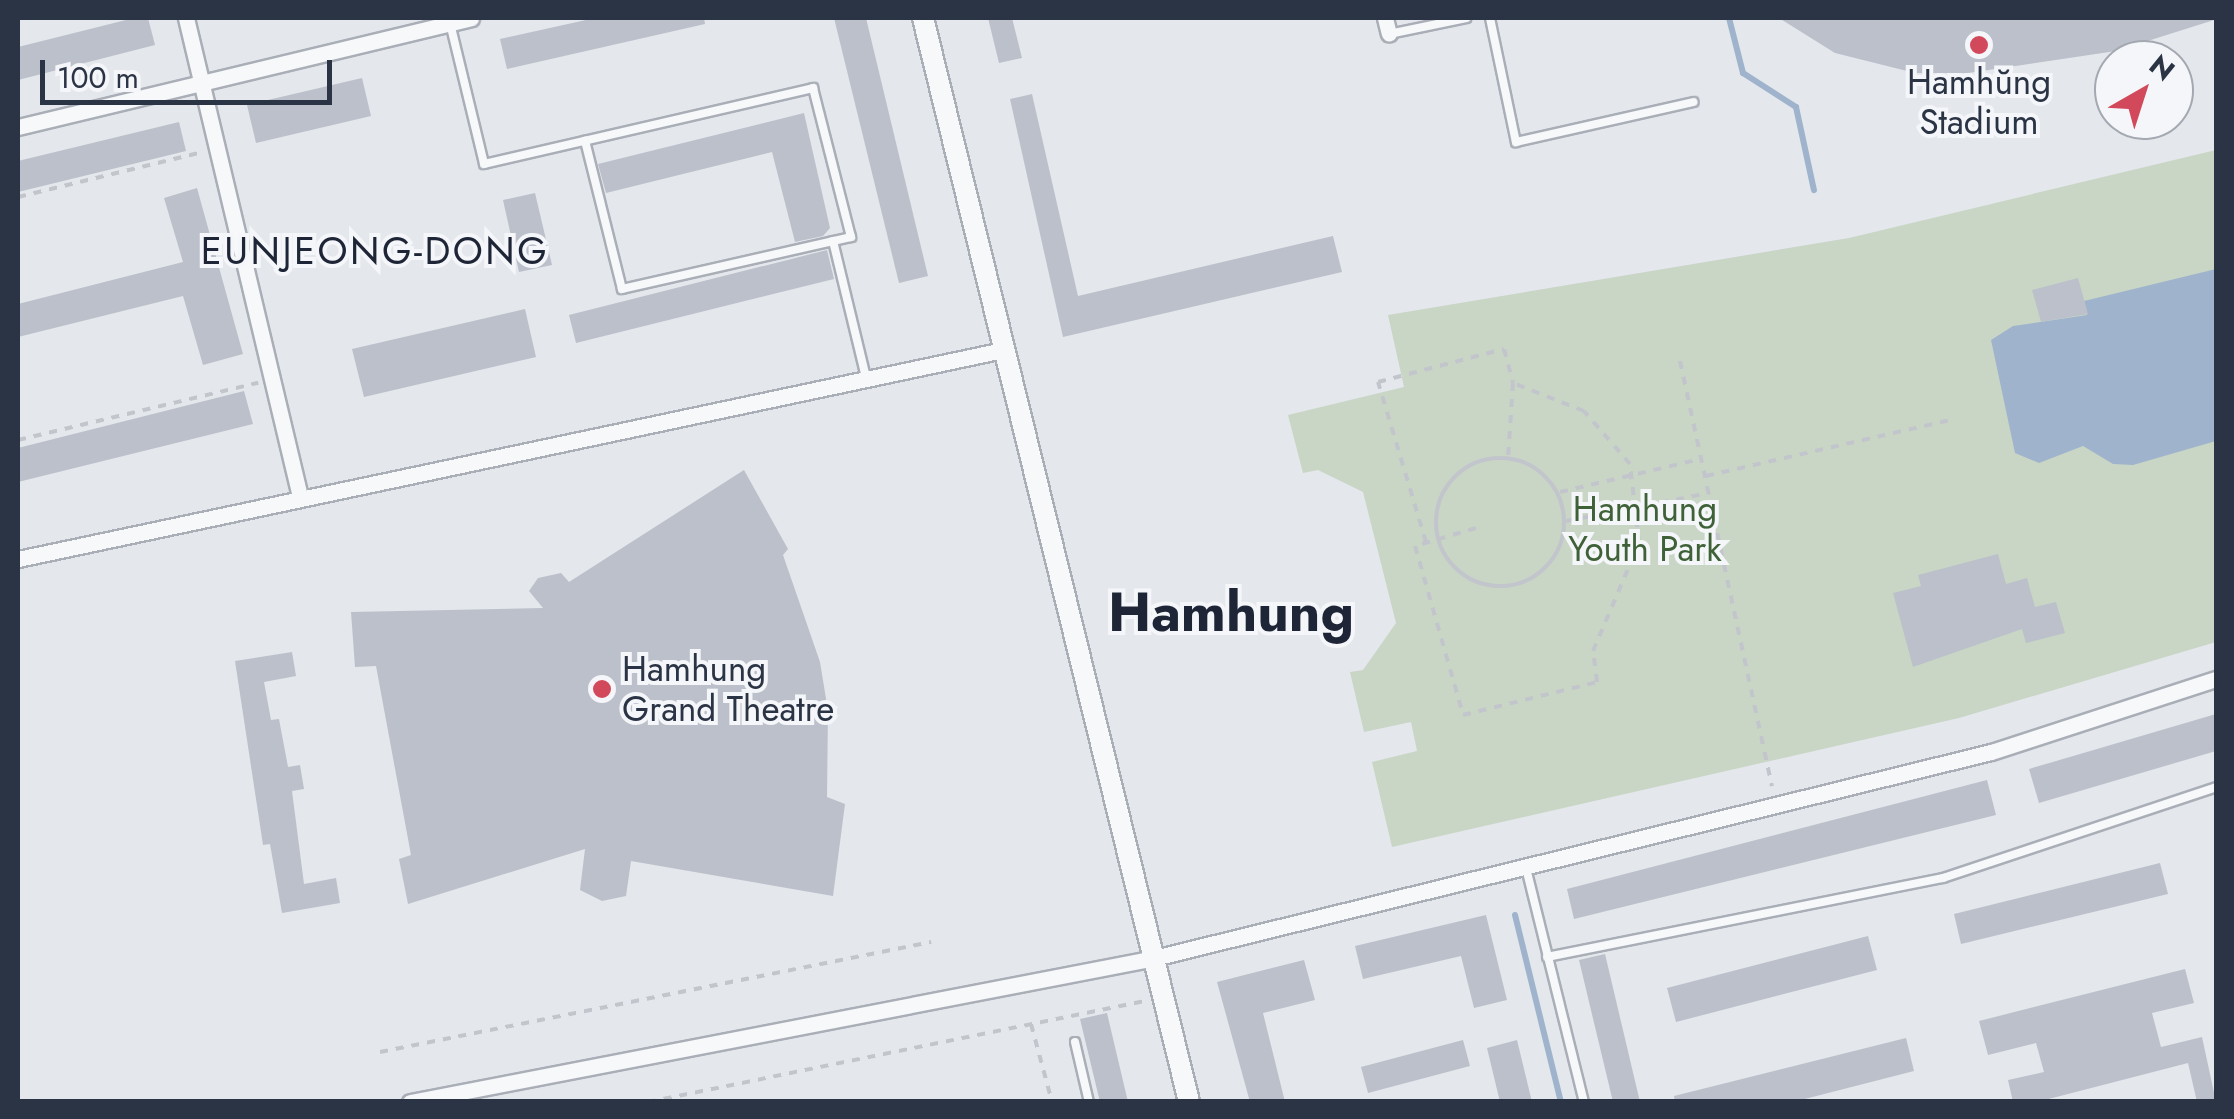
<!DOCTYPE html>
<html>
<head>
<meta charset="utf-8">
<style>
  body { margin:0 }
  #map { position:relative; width:2234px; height:1119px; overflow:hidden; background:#e4e7ec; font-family:Jost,sans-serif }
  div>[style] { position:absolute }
  .green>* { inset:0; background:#c9d6c5 }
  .water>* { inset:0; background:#9fb4cc }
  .stream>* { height:6px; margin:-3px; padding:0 3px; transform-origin:3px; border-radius:3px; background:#9fb4cc }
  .building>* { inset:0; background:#bbc0ca }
  .path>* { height:4px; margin-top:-2px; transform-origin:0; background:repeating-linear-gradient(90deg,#c2c5cb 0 8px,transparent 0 16px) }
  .path>.ring { margin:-2px; padding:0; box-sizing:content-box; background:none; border:4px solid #c2c5cb; border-radius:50% }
  .roads { filter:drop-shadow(2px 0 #a9aeb7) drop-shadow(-2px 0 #a9aeb7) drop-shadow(0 2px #a9aeb7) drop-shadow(0 -2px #a9aeb7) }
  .service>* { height:8px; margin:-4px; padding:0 4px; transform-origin:4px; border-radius:4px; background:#f7f8fa }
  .minor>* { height:15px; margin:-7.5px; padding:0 7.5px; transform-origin:7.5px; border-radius:7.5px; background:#f7f8fa }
  .tertiary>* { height:20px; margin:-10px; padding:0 10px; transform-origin:10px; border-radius:10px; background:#f7f8fa }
  .dots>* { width:28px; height:28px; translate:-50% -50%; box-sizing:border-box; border:5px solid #f4f6f9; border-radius:50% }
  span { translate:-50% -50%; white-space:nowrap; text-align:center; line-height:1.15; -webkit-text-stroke:8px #f4f6f9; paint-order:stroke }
  .poi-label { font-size:35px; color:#2b3445 }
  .left { translate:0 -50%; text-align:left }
  .park-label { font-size:35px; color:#3f6138 }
  .neighbourhood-label { font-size:38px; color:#1d2536; letter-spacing:2.5px }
  .town-label { font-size:55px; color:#1d2536; font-weight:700 }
  .frame { position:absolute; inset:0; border:20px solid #2b3445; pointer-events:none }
  .north { position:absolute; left:2094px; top:40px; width:100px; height:100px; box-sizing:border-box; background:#f4f6f9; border:2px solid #a4a8b1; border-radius:50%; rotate:39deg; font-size:28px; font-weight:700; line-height:40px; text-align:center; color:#2b3445 }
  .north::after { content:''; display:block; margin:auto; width:35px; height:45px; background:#d1495b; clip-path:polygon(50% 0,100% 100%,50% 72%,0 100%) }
  .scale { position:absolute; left:40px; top:60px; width:292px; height:45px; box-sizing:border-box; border:5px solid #2b3445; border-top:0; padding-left:12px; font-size:30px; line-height:35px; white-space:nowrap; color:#2b3445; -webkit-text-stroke:8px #f4f6f9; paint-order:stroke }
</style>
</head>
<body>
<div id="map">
  <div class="green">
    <div style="clip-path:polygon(2216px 150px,2216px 642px,1959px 718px,1392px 847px,1372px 762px,1417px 751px,1411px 722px,1364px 732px,1350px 672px,1363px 670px,1396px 623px,1363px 492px,1318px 470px,1303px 473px,1288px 415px,1404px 387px,1388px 315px,1849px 238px)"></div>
  </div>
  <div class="water">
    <div style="clip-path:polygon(2216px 269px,2216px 441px,2133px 465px,2113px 464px,2083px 446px,2039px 463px,2015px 453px,1991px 340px,2013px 326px,2087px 315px,2084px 301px)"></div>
  </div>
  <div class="stream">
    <div style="left:1729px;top:18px;width:57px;rotate:75.7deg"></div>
    <div style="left:1743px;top:73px;width:63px;rotate:32.7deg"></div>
    <div style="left:1796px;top:107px;width:85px;rotate:77.8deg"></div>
    <div style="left:1515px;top:915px;width:193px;rotate:76.2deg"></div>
  </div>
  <div class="building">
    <div style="clip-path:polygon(134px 18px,148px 18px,155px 45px,18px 80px,18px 47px)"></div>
    <div style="clip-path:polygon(595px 18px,704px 18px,705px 24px,507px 69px,500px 39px)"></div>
    <div style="clip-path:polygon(834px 18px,866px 18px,928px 276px,899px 283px)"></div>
    <div style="clip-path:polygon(988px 18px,1012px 18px,1022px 58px,999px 63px)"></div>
    <div style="clip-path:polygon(1779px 18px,2214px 18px,2214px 20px,2116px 51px,1968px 73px,1915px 73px,1835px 53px)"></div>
    <div style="clip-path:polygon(362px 78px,371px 116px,256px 143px,247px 105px)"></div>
    <div style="clip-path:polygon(1032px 94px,1078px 296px,1333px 236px,1342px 272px,1063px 337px,1010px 99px)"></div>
    <div style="clip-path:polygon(804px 113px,830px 228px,823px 236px,795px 242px,772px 152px,606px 193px,598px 164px)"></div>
    <div style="clip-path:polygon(179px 122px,186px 151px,18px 192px,18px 161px)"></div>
    <div style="clip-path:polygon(197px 188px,243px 354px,203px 365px,183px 296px,18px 337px,18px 304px,183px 262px,164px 198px)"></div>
    <div style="clip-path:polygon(535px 193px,552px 265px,519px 272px,503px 200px)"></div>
    <div style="clip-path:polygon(827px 250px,834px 279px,576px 343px,569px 315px)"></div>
    <div style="clip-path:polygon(2078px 278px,2088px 314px,2041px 322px,2032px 290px)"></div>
    <div style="clip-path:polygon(525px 309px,536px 357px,364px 397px,352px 349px)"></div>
    <div style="clip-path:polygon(244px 391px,253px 424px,18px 482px,18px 448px)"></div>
    <div style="clip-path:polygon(744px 470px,788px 549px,783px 555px,820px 662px,828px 711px,827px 797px,845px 804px,833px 896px,631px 861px,626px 896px,602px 901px,580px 890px,585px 849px,408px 904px,399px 859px,411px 855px,376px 666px,355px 667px,351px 612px,543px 608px,529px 591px,538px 578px,561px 573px,569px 582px)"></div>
    <div style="clip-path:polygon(1998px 554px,2006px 584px,2027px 578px,2035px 607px,2056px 602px,2065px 633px,2026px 643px,2022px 629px,1913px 667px,1893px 593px,1921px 586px,1918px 575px)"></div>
    <div style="clip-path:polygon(292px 652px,296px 676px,264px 682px,271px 720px,279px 719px,288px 767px,300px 765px,304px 789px,292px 791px,304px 884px,336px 878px,340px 903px,282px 913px,270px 844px,263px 845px,235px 661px)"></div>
    <div style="clip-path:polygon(2216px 714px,2216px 751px,2039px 803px,2029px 769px)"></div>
    <div style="clip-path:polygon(1987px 780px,1996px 815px,1574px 919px,1567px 889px)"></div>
    <div style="clip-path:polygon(2160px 863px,2168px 894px,1961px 944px,1954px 914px)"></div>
    <div style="clip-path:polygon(1486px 915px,1507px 1000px,1474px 1008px,1461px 956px,1363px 979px,1355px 946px)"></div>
    <div style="clip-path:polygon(1868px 936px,1877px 970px,1676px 1022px,1667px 988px)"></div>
    <div style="clip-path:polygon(1605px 954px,1640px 1102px,1613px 1102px,1579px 960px)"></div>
    <div style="clip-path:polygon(1304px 960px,1315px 1000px,1263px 1013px,1285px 1102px,1250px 1102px,1217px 982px)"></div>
    <div style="clip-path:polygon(2185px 969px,2194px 1003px,2152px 1013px,2161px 1047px,2202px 1037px,2216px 1102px,2197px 1102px,2188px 1063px,2037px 1102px,2013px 1102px,2008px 1080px,2044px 1072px,2036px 1043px,1988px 1055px,1979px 1021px)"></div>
    <div style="clip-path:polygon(1107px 1013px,1128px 1102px,1100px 1102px,1080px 1019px)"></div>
    <div style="clip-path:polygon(1906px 1038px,1914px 1071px,1793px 1102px,1675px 1102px,1674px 1096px)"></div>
    <div style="clip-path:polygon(1463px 1040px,1470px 1066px,1368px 1093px,1361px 1067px)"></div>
    <div style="clip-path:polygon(1517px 1040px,1532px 1102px,1500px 1102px,1487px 1048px)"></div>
  </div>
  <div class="path">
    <div style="left:18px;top:197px;width:190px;rotate:-13.7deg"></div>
    <div style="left:1680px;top:361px;width:435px;rotate:77.8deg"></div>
    <div style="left:18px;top:440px;width:247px;rotate:-13.4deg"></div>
    <div class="ring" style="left:1436px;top:458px;width:124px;height:124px"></div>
    <div style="left:1706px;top:476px;width:255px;rotate:-12.9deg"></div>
    <div style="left:1560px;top:492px;width:145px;rotate:-13.2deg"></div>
    <div style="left:1566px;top:521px;width:146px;rotate:-11.1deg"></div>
    <div style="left:1476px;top:528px;width:64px;rotate:163.6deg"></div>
    <div style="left:1415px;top:546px;width:176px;rotate:74.1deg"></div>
    <div style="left:1463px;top:715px;width:138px;rotate:-13.8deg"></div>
    <div style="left:1597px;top:682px;width:31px;rotate:-97deg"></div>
    <div style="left:1593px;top:651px;width:117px;rotate:-66.9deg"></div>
    <div style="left:1639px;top:543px;width:80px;rotate:-96.5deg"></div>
    <div style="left:1630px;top:464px;width:70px;rotate:-131deg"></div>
    <div style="left:1584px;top:411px;width:76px;rotate:-158.5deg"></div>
    <div style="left:1513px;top:383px;width:75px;rotate:93.8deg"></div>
    <div style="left:1426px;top:542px;width:167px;rotate:-106.7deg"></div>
    <div style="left:1378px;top:382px;width:130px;rotate:-14.7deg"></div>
    <div style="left:1504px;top:349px;width:35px;rotate:75deg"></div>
    <div style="left:1031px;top:1024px;width:81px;rotate:74.9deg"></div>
    <div style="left:380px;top:1052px;width:562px;rotate:-11.29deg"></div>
    <div style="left:648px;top:1102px;width:507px;rotate:-11.49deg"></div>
  </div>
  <div class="roads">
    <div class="service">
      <div style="left:1490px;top:18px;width:127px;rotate:78.2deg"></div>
      <div style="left:1516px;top:142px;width:182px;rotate:-12.7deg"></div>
      <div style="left:450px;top:23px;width:145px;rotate:76.4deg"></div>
      <div style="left:484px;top:164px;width:338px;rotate:-13deg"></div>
      <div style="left:813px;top:88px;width:154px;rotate:75.7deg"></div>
      <div style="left:851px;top:237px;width:235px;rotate:167.2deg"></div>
      <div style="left:622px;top:289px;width:153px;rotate:-104deg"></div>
      <div style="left:1389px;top:34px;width:79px;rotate:-11.7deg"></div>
      <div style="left:833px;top:241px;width:140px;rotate:76.4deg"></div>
      <div style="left:1526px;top:868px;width:241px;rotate:76.1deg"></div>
      <div style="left:1547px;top:957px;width:404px;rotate:-11.3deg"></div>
      <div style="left:1943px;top:878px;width:288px;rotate:-18.4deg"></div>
      <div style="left:1075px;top:1042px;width:62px;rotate:76.9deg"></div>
    </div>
    <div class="minor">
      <div style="left:186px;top:18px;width:491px;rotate:76.6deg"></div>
      <div style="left:1385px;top:18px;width:16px;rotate:76deg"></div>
      <div style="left:18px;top:127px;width:466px;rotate:-13.5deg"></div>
      <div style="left:18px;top:559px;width:1007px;rotate:-11.98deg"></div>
      <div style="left:410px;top:1102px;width:758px;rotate:-10.95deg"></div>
      <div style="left:1154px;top:958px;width:862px;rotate:-13.83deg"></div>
      <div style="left:1991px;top:752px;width:237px;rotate:-18deg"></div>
    </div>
    <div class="tertiary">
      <div style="left:923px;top:18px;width:1116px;rotate:76.21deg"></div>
    </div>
  </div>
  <div class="dots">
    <div style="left:1979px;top:45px;background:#d1495b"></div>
    <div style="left:602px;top:689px;background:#d1495b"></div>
  </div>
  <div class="poi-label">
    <span style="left:1979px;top:102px">Hamhŭng<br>Stadium</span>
    <span class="left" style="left:622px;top:689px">Hamhung<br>Grand Theatre</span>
  </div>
  <div class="park-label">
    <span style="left:1645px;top:529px">Hamhung<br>Youth Park</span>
  </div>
  <div class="neighbourhood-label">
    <span style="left:375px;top:251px">EUNJEONG-DONG</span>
  </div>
  <div class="town-label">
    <span style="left:1231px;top:613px">Hamhung</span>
  </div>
  <div class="frame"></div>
  <div class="north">N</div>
  <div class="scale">100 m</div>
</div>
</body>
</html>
